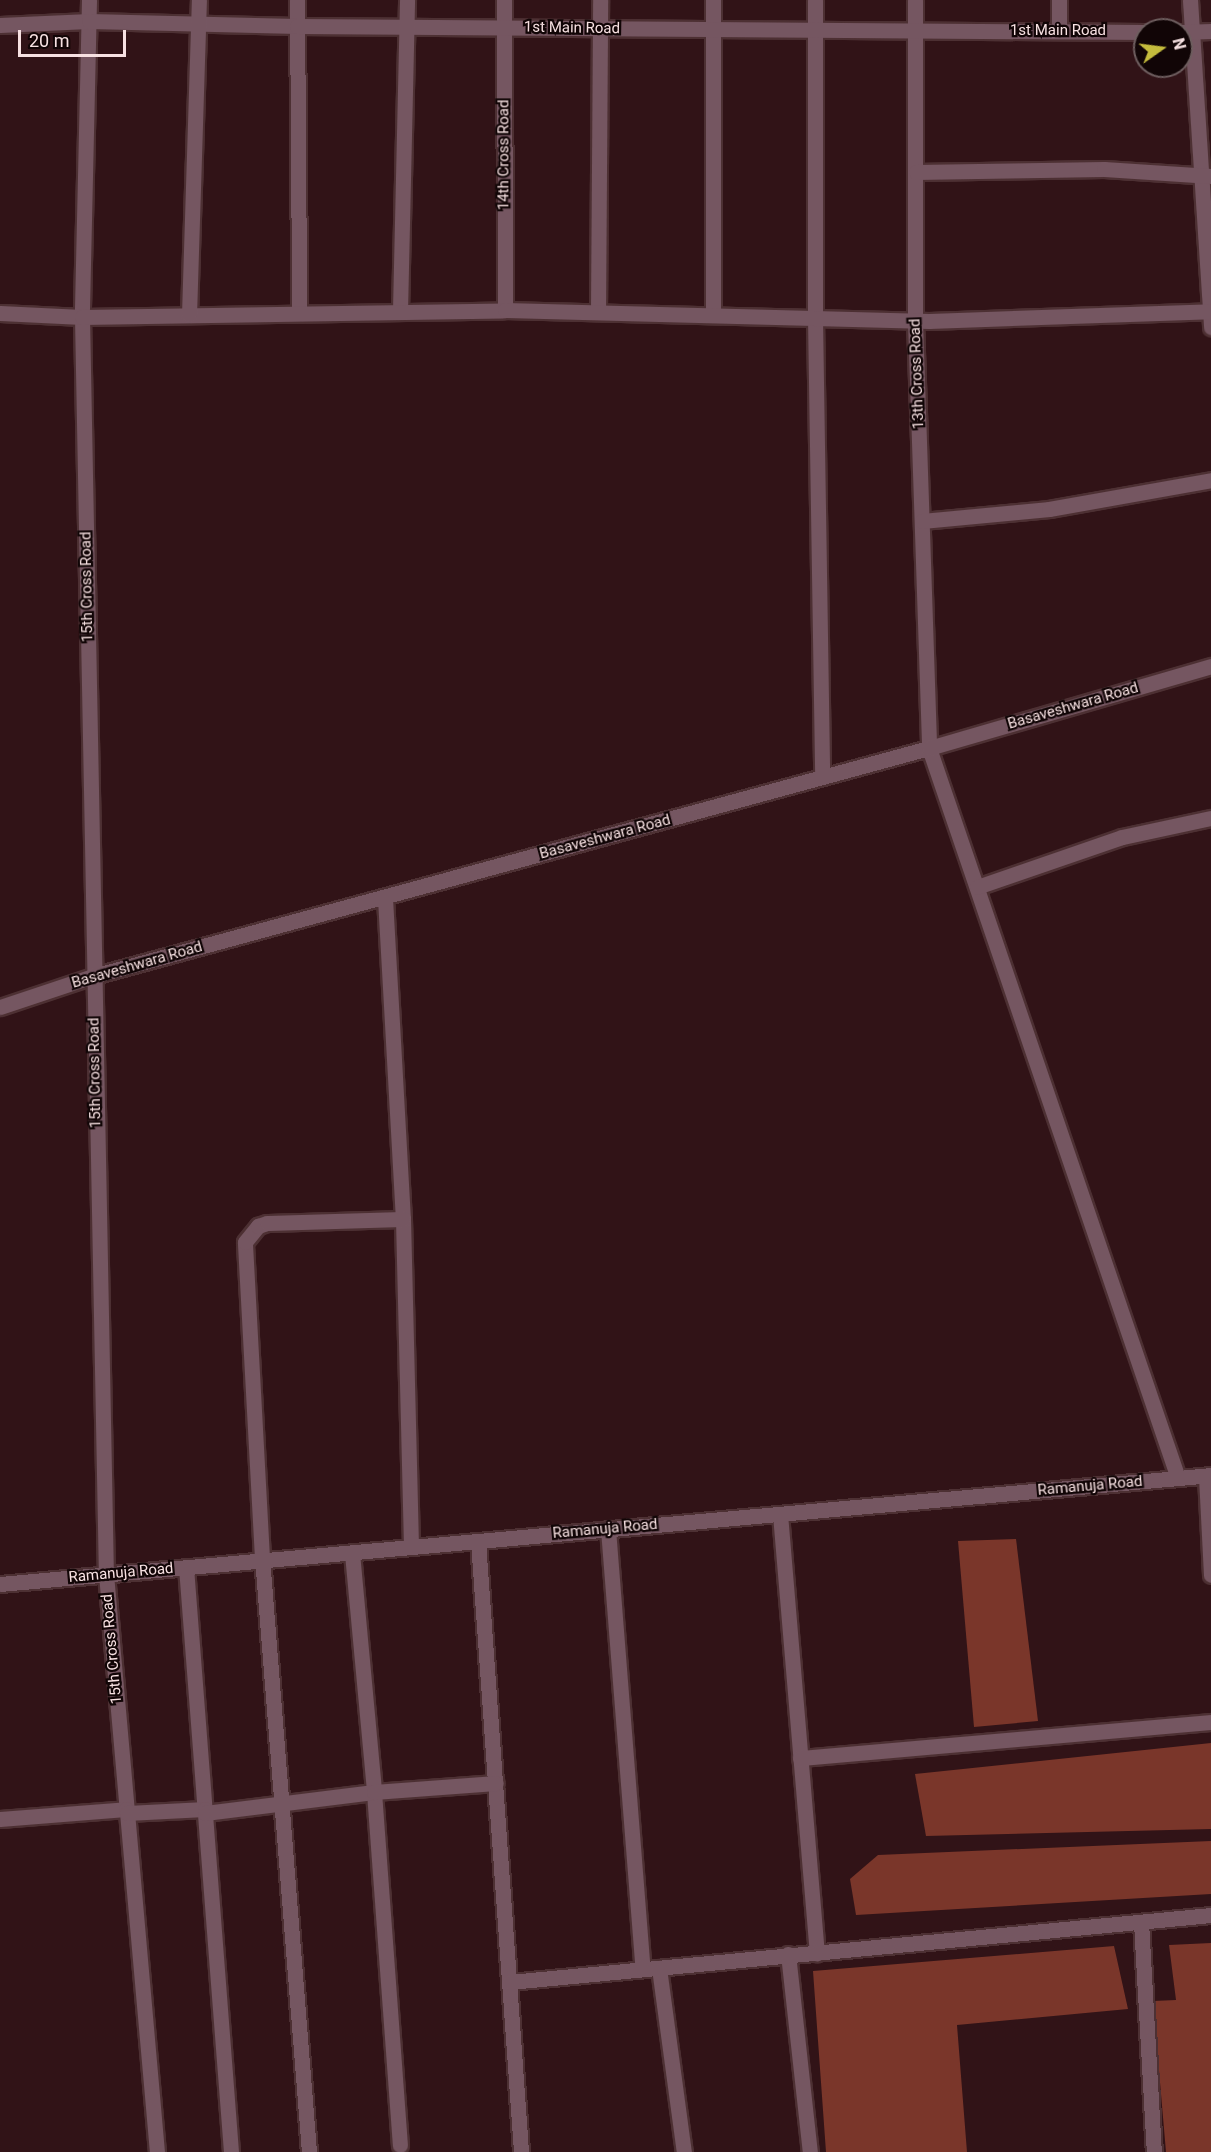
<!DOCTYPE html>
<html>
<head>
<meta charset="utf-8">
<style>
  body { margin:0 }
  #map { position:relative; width:1211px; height:2152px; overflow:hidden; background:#311317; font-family:Roboto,sans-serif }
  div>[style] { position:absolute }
  .building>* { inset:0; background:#7a362a }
  .roads { filter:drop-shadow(2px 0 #4d3033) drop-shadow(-2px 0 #4d3033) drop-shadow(0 2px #4d3033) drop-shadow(0 -2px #4d3033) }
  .minor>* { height:15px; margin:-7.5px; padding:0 7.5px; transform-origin:7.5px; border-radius:7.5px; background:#755661 }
  .tertiary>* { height:15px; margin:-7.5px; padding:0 7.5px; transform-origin:7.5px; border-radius:7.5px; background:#755661 }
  span { translate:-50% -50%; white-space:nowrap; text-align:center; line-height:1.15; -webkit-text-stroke:4.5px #110506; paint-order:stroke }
  .street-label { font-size:15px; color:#f7e1e2 }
  .north { position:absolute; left:1133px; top:18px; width:60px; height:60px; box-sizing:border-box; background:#110506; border:2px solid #6d5d5e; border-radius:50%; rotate:76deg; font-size:16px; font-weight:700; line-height:24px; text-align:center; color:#f7e1e2 }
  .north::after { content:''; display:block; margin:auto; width:21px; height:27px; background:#c5bc3d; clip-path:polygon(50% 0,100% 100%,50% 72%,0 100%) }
  .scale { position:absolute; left:18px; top:30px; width:108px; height:27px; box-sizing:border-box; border:3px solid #f7e1e2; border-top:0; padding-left:8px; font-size:18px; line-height:21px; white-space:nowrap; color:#f7e1e2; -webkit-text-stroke:4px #110506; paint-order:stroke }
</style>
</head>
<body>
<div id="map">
  <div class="building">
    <div style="clip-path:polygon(1016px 1539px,1038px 1721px,974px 1727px,958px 1541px)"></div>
    <div style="clip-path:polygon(1211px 1743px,1211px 1829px,926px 1836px,915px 1774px)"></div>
    <div style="clip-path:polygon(1211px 1841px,1211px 1894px,856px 1915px,850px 1879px,878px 1855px)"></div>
    <div style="clip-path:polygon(1211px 1943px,1211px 2152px,1166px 2152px,1153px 2001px,1176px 2000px,1169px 1945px)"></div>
    <div style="clip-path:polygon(1114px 1946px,1128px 2009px,957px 2025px,967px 2152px,826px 2152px,813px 1971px)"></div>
  </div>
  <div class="roads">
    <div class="minor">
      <div style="left:89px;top:0;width:317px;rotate:91.3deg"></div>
      <div style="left:82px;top:317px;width:1257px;rotate:88.91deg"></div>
      <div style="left:106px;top:1574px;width:580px;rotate:84.96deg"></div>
      <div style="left:297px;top:0;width:312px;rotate:89.6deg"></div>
      <div style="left:504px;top:0;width:310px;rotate:89.8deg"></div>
      <div style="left:713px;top:0;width:315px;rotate:90deg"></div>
      <div style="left:815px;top:0;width:318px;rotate:90deg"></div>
      <div style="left:815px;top:318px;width:459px;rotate:89.1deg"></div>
      <div style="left:915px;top:0;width:321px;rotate:90deg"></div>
      <div style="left:915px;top:321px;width:427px;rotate:88.1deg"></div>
      <div style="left:929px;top:748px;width:771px;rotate:71.17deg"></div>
      <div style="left:1059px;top:0;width:31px;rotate:90deg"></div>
      <div style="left:1190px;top:0;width:328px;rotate:86.3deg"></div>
      <div style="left:0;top:25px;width:89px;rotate:-2.6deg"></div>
      <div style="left:89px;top:21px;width:208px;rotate:1.4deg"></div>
      <div style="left:297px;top:26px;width:848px;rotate:0.41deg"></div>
      <div style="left:1181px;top:32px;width:30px;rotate:-2deg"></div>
      <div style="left:916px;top:172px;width:188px;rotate:-0.9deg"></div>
      <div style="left:1104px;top:169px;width:107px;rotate:3.7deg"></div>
      <div style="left:400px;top:311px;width:311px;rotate:-88.7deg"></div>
      <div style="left:598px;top:312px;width:312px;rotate:-89.6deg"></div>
      <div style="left:0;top:313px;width:82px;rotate:2.8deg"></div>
      <div style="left:82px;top:317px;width:423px;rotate:-0.9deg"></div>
      <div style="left:505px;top:310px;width:424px;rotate:1.5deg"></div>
      <div style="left:929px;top:321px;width:282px;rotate:-2deg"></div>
      <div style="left:189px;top:315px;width:315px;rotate:-88.2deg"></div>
      <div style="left:922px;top:521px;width:128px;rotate:-5.4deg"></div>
      <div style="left:1049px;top:509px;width:165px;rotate:-10.1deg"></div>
      <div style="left:977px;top:887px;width:153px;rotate:-19deg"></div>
      <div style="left:1122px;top:837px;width:91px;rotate:-12.1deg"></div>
      <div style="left:385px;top:898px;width:322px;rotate:86.8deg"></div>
      <div style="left:403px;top:1219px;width:328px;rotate:88.6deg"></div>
      <div style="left:1206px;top:1476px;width:99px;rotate:87.1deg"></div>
      <div style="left:780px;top:1514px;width:441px;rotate:85.2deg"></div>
      <div style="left:608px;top:1529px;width:441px;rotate:85.5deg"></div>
      <div style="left:478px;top:1541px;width:613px;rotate:85.97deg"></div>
      <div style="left:352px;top:1553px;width:240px;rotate:84.7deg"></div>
      <div style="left:374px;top:1792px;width:354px;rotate:85.8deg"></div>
      <div style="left:186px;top:1567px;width:587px;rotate:85.6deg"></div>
      <div style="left:800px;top:1758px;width:413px;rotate:-5deg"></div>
      <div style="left:0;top:1819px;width:126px;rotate:-4.5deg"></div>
      <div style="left:126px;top:1809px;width:4px;rotate:76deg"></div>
      <div style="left:127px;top:1813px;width:78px;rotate:-2.9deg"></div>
      <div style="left:205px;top:1809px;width:4px;rotate:90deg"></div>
      <div style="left:205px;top:1813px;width:170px;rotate:-7.1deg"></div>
      <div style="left:374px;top:1792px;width:122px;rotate:-4.2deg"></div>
      <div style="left:1141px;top:1922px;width:230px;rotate:86.8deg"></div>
      <div style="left:788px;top:1954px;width:199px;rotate:83.7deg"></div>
      <div style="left:659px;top:1968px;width:186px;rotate:82.3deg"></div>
      <div style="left:510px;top:1982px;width:704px;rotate:-5.46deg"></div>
      <div style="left:309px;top:2152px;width:596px;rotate:-94.52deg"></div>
      <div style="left:262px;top:1558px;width:316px;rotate:-93.1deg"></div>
      <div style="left:245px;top:1242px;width:21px;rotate:-51deg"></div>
      <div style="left:258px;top:1226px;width:9px;rotate:-18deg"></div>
      <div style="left:267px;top:1223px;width:136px;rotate:-1.7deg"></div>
    </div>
    <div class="tertiary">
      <div style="left:0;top:1007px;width:98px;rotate:-18.4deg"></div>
      <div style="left:93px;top:976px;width:867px;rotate:-15.26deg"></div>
      <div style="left:929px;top:748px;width:294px;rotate:-16.2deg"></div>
      <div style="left:0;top:1584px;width:1216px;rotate:-5.14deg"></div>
    </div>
  </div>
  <div class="street-label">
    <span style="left:572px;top:28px;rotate:1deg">1st Main Road</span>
    <span style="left:1058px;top:31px">1st Main Road</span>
    <span style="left:504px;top:155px;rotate:-90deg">14th Cross Road</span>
    <span style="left:917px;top:374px;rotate:-92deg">13th Cross Road</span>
    <span style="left:87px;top:587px;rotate:-91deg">15th Cross Road</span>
    <span style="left:1073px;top:706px;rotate:-16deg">Basaveshwara Road</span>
    <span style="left:605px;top:837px;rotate:-15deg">Basaveshwara Road</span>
    <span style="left:137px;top:965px;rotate:-16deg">Basaveshwara Road</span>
    <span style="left:95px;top:1073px;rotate:-91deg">15th Cross Road</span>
    <span style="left:1090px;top:1486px;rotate:-5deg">Ramanuja Road</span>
    <span style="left:605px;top:1529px;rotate:-5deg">Ramanuja Road</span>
    <span style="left:121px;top:1573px;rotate:-5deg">Ramanuja Road</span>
    <span style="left:112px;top:1649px;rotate:-95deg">15th Cross Road</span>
  </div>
  <div class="north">N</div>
  <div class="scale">20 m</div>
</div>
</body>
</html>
